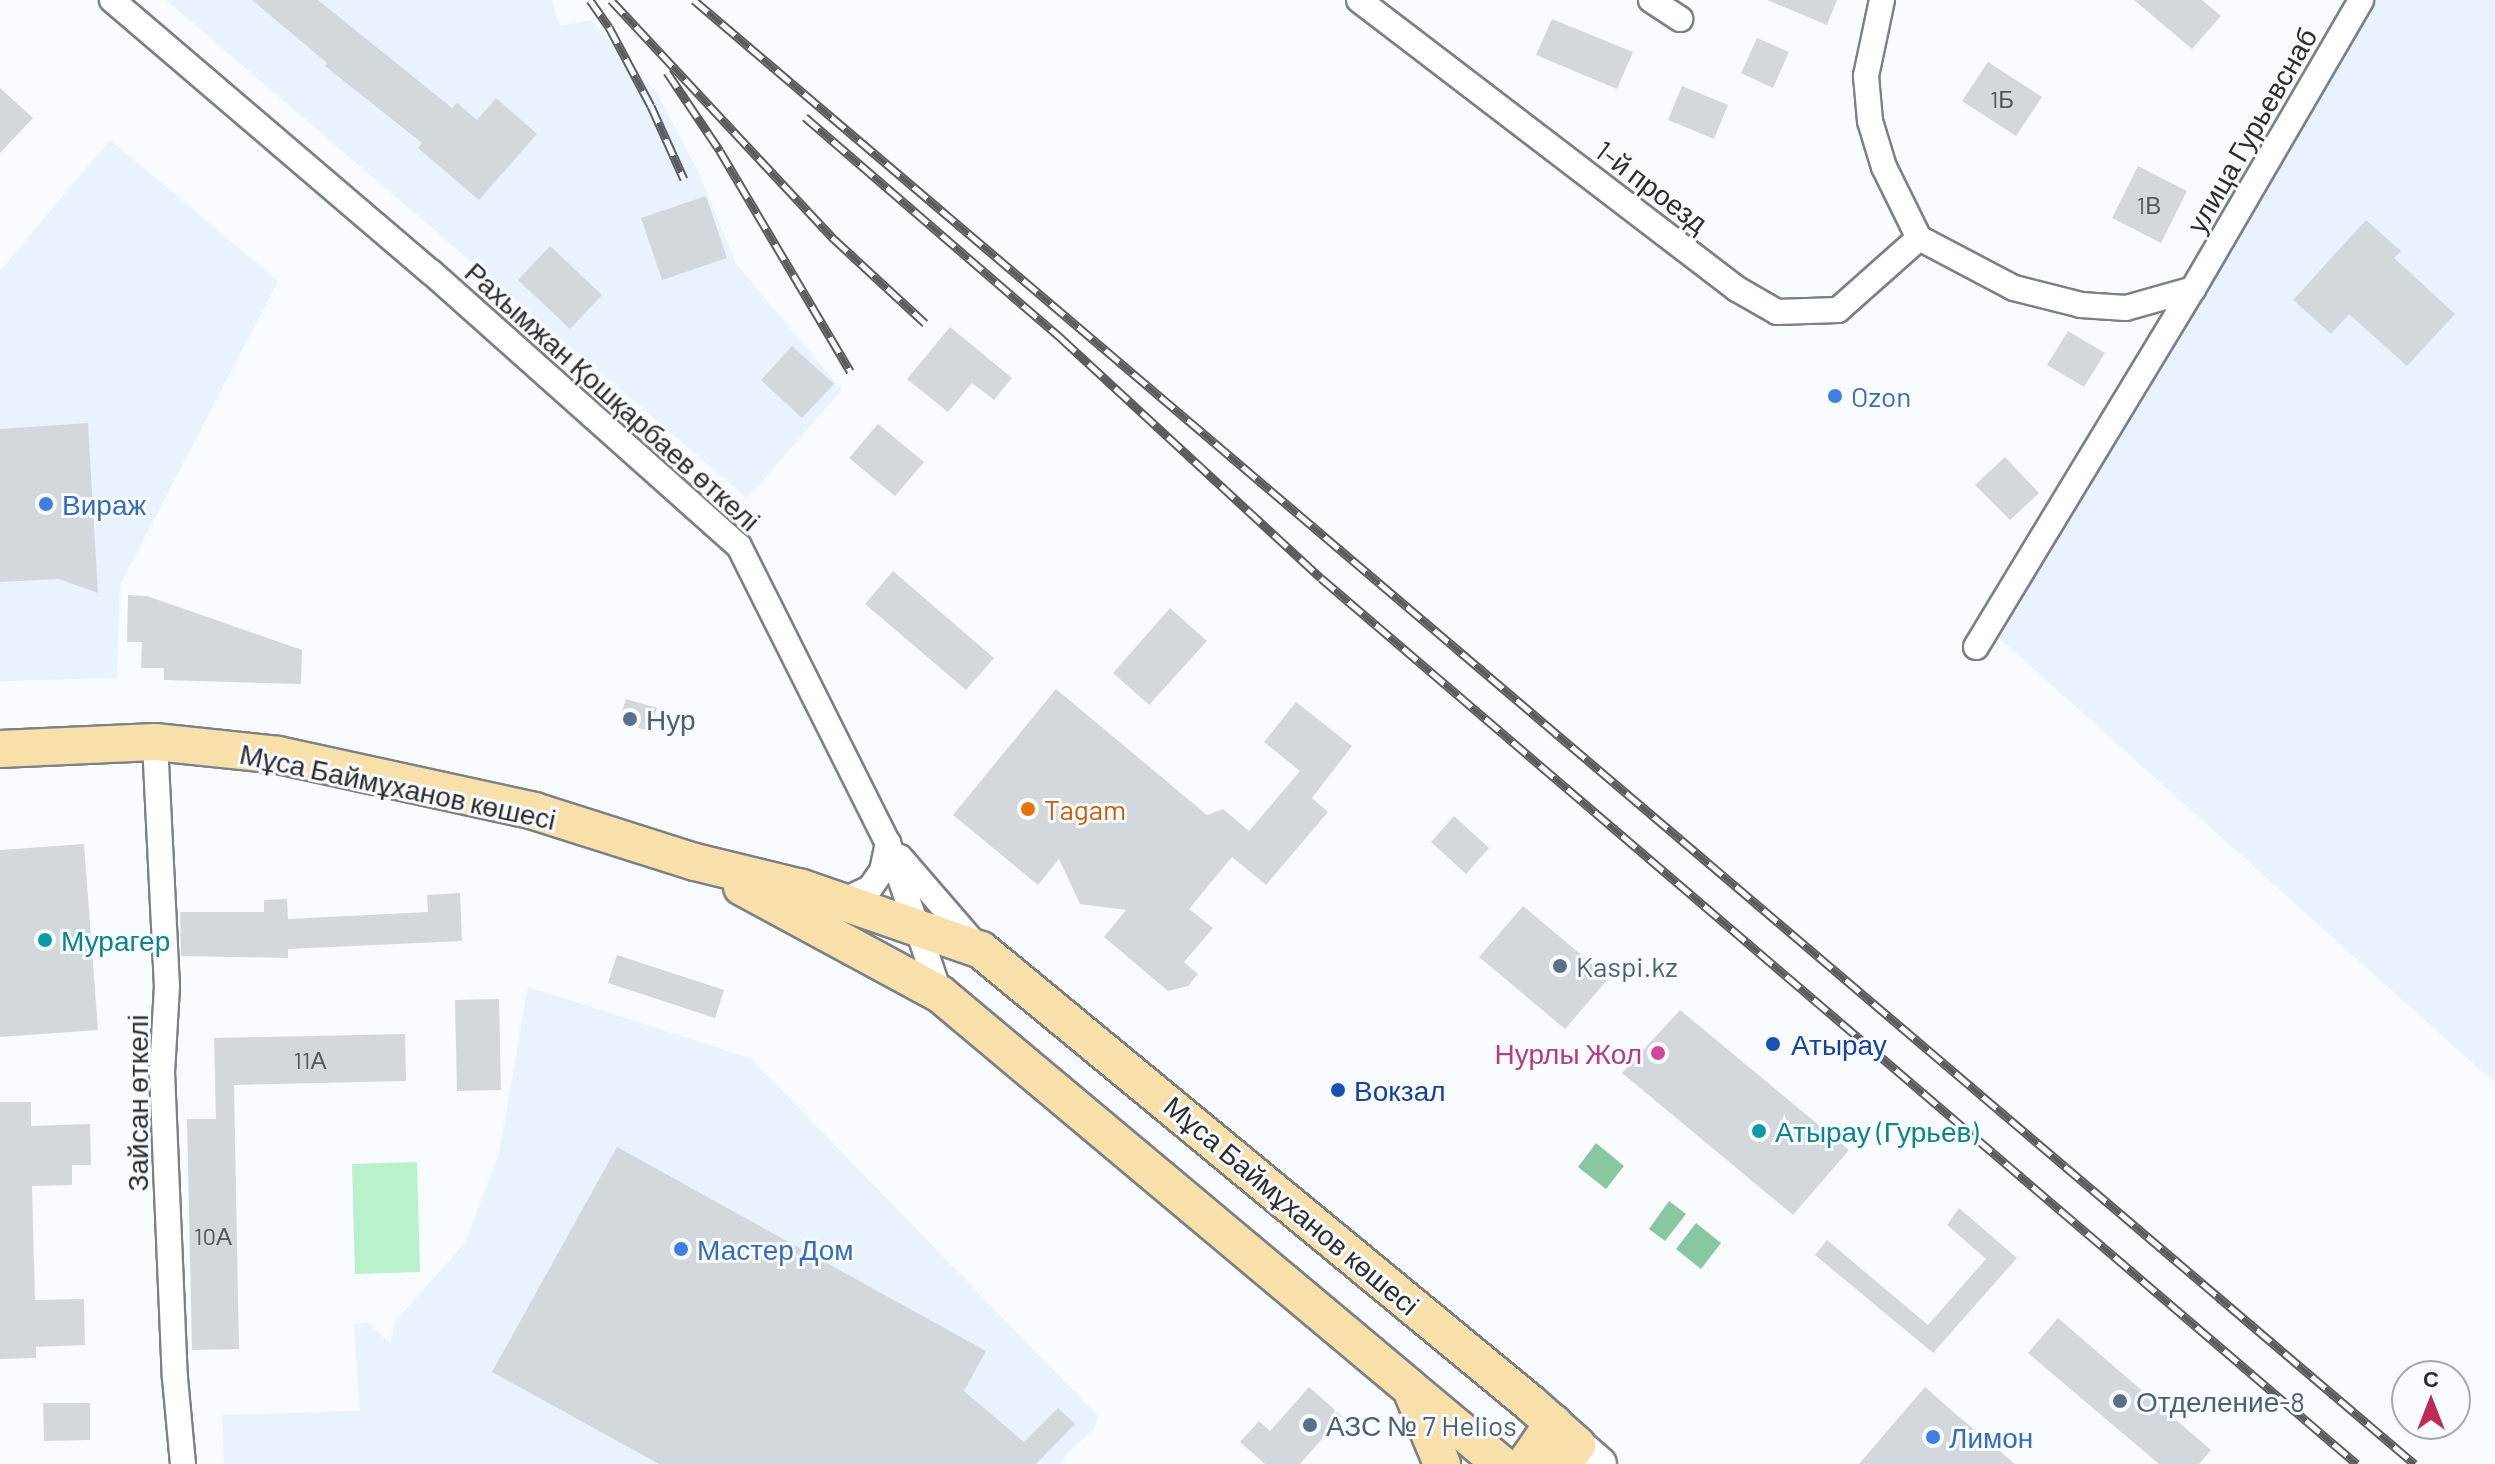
<!DOCTYPE html>
<html>
<head>
<meta charset="utf-8">
<style>
  body { margin:0 }
  #map { position:relative; width:2495px; height:1464px; overflow:hidden; background:#f8fbff; font-family:Barlow,sans-serif }
  div>[style] { position:absolute }
  .built>* { inset:0; background:#e8f3ff }
  .green>* { inset:0; background:#b9f1cc }
  .forest>* { inset:0; background:#89c7a0 }
  .building>* { inset:0; background:#d3d8dd }
  .roads { filter:drop-shadow(2px 0 #7d8187) drop-shadow(-2px 0 #7d8187) drop-shadow(0 2px #7d8187) drop-shadow(0 -2px #7d8187) }
  .street>* { height:24px; margin:-12px; padding:0 12px; transform-origin:12px; border-radius:12px; background:#fff }
  .secondary>* { height:34px; margin:-17px; padding:0 17px; transform-origin:17px; border-radius:17px; background:#fff }
  .primary>* { height:36px; margin:-18px; padding:0 18px; transform-origin:18px; border-radius:18px; background:#f7e0a9 }
  .rail>* { height:9px; margin-top:-4.5px; transform-origin:0; background:repeating-linear-gradient(90deg,#f8fbff 0 18px,#5b5d5f 0 36px); box-sizing:border-box; border-block:2px solid #5b5d5f }
  .dots>* { width:22px; height:22px; translate:-50% -50%; box-sizing:border-box; border:4px solid #f8fbff; border-radius:50% }
  span { translate:-50% -50%; white-space:nowrap; text-align:center; line-height:1.15; -webkit-text-stroke:6px #f8fbff; paint-order:stroke }
  .number-label { font-size:24px; color:#55585a }
  .number-label span { -webkit-text-stroke-width:0 }
  .street-label { font-size:28px; color:#2b2d2f }
  .shop-label { font-size:28px; color:#366cbe }
  .left { translate:0 -50%; text-align:left }
  .service-label { font-size:28px; color:#4e5e75 }
  .food-label { font-size:28px; color:#c56008 }
  .culture-label { font-size:28px; color:#0d838f }
  .transit-label { font-size:28px; color:#164399 }
  .hotel-label { font-size:28px; color:#b23c85 }
  .right { translate:-100% -50%; text-align:right }
  .north { position:absolute; left:2391px; top:1360px; width:80px; height:80px; box-sizing:border-box; background:#f8fbff; border:2px solid #a6a9ac; border-radius:50%; rotate:0deg; font-size:22px; font-weight:700; line-height:32px; text-align:center; color:#2b2d2f }
  .north::after { content:''; display:block; margin:auto; width:28px; height:36px; background:#bc2c55; clip-path:polygon(50% 0,100% 100%,50% 72%,0 100%) }
</style>
</head>
<body>
<div id="map">
  <div class="built">
    <div style="clip-path:polygon(166px 0,552px 0,560px 26px,591px 20px,656px 92px,698px 171px,736px 264px,842px 390px,747px 498px)"></div>
    <div style="clip-path:polygon(2374px 0,2495px 0,2495px 1083px,1996px 635px)"></div>
    <div style="clip-path:polygon(110px 140px,278px 281px,120px 585px,117px 678px,0 681px,0 271px)"></div>
    <div style="clip-path:polygon(528px 987px,750px 1058px,1097px 1415px,1095px 1427px,1064px 1457px,1063px 1464px,224px 1464px,222px 1415px,360px 1411px,354px 1325px,367px 1322px,390px 1343px,395px 1322px,465px 1243px,499px 1154px)"></div>
  </div>
  <div class="green">
    <div style="clip-path:polygon(417px 1162px,420px 1272px,355px 1274px,352px 1164px)"></div>
  </div>
  <div class="forest">
    <div style="clip-path:polygon(1596px 1143px,1624px 1166px,1606px 1189px,1578px 1167px)"></div>
    <div style="clip-path:polygon(1669px 1201px,1686px 1214px,1665px 1241px,1649px 1229px)"></div>
    <div style="clip-path:polygon(1696px 1223px,1721px 1243px,1701px 1269px,1676px 1249px)"></div>
  </div>
  <div class="building">
    <div style="clip-path:polygon(252px 0,318px 0,452px 108px,457px 103px,477px 120px,496px 98px,537px 134px,479px 200px,418px 148px,422px 143px,325px 66px,327px 63px)"></div>
    <div style="clip-path:polygon(1767px 0,1837px 0,1827px 25px)"></div>
    <div style="clip-path:polygon(2134px 0,2202px 0,2221px 16px,2192px 49px)"></div>
    <div style="clip-path:polygon(1552px 19px,1633px 52px,1617px 89px,1536px 55px)"></div>
    <div style="clip-path:polygon(1757px 38px,1789px 52px,1773px 88px,1741px 73px)"></div>
    <div style="clip-path:polygon(1988px 62px,2042px 97px,2016px 136px,1962px 101px)"></div>
    <div style="clip-path:polygon(1682px 86px,1728px 105px,1714px 139px,1668px 120px)"></div>
    <div style="clip-path:polygon(0 88px,33px 118px,0 153px)"></div>
    <div style="clip-path:polygon(2138px 166px,2187px 191px,2161px 243px,2112px 218px)"></div>
    <div style="clip-path:polygon(706px 196px,727px 258px,662px 280px,641px 218px)"></div>
    <div style="clip-path:polygon(2366px 220px,2401px 251px,2394px 258px,2455px 314px,2407px 366px,2349px 314px,2331px 334px,2293px 300px)"></div>
    <div style="clip-path:polygon(550px 246px,602px 295px,570px 329px,518px 280px)"></div>
    <div style="clip-path:polygon(950px 327px,1012px 378px,994px 400px,972px 383px,948px 412px,907px 379px)"></div>
    <div style="clip-path:polygon(2068px 331px,2105px 353px,2084px 387px,2047px 365px)"></div>
    <div style="clip-path:polygon(792px 346px,834px 384px,802px 418px,761px 380px)"></div>
    <div style="clip-path:polygon(88px 423px,98px 593px,59px 579px,0 582px,0 429px)"></div>
    <div style="clip-path:polygon(878px 424px,924px 462px,895px 496px,849px 458px)"></div>
    <div style="clip-path:polygon(2005px 457px,2039px 493px,2010px 520px,1975px 485px)"></div>
    <div style="clip-path:polygon(893px 571px,994px 658px,966px 690px,865px 604px)"></div>
    <div style="clip-path:polygon(128px 595px,147px 596px,302px 650px,301px 684px,164px 680px,164px 668px,141px 668px,142px 642px,127px 642px)"></div>
    <div style="clip-path:polygon(1170px 608px,1207px 641px,1149px 705px,1113px 673px)"></div>
    <div style="clip-path:polygon(1056px 689px,1207px 815px,1223px 809px,1249px 831px,1300px 771px,1264px 742px,1296px 702px,1352px 746px,1312px 798px,1328px 812px,1266px 885px,1232px 857px,1189px 909px,1213px 928px,1184px 962px,1198px 974px,1188px 986px,1168px 991px,1104px 937px,1126px 910px,1080px 904px,1059px 859px,1038px 885px,953px 815px)"></div>
    <div style="clip-path:polygon(626px 699px,657px 708px,649px 731px,619px 722px)"></div>
    <div style="clip-path:polygon(1454px 816px,1489px 848px,1466px 874px,1431px 842px)"></div>
    <div style="clip-path:polygon(84px 844px,98px 1030px,0 1037px,0 850px)"></div>
    <div style="clip-path:polygon(460px 893px,462px 941px,288px 949px,288px 958px,181px 956px,180px 912px,264px 912px,264px 900px,287px 899px,288px 919px,428px 912px,427px 895px)"></div>
    <div style="clip-path:polygon(1523px 906px,1609px 978px,1565px 1029px,1479px 957px)"></div>
    <div style="clip-path:polygon(617px 955px,724px 990px,715px 1018px,608px 983px)"></div>
    <div style="clip-path:polygon(499px 999px,501px 1090px,457px 1091px,455px 1000px)"></div>
    <div style="clip-path:polygon(1680px 1010px,1849px 1150px,1793px 1215px,1622px 1073px)"></div>
    <div style="clip-path:polygon(405px 1034px,406px 1081px,234px 1085px,239px 1349px,192px 1350px,187px 1119px,216px 1119px,214px 1038px)"></div>
    <div style="clip-path:polygon(0 1102px,31px 1102px,31px 1126px,90px 1124px,91px 1165px,72px 1165px,72px 1185px,32px 1186px,35px 1300px,84px 1299px,85px 1345px,36px 1347px,36px 1358px,0 1359px)"></div>
    <div style="clip-path:polygon(617px 1147px,986px 1351px,964px 1391px,1024px 1442px,1058px 1408px,1075px 1424px,1036px 1464px,659px 1464px,492px 1372px)"></div>
    <div style="clip-path:polygon(1959px 1208px,2017px 1258px,1933px 1353px,1815px 1255px,1827px 1240px,1928px 1325px,1986px 1259px,1947px 1225px)"></div>
    <div style="clip-path:polygon(2058px 1318px,2211px 1450px,2199px 1464px,2159px 1464px,2028px 1353px)"></div>
    <div style="clip-path:polygon(1309px 1387px,1342px 1416px,1300px 1464px,1265px 1464px,1240px 1442px,1259px 1421px,1270px 1431px)"></div>
    <div style="clip-path:polygon(1925px 1387px,1951px 1410px,2015px 1464px,1859px 1464px)"></div>
    <div style="clip-path:polygon(43px 1403px,90px 1403px,90px 1440px,44px 1441px)"></div>
  </div>
  <div class="roads">
    <div class="street">
      <div style="left:112px;top:0;width:419px;rotate:40.5deg"></div>
      <div style="left:431px;top:272px;width:412px;rotate:41.7deg"></div>
      <div style="left:739px;top:546px;width:332px;rotate:63.4deg"></div>
      <div style="left:888px;top:843px;width:160px;rotate:71deg"></div>
      <div style="left:1359px;top:0;width:476px;rotate:37.4deg"></div>
      <div style="left:1737px;top:289px;width:46px;rotate:29.9deg"></div>
      <div style="left:1777px;top:312px;width:61px;rotate:-1.9deg"></div>
      <div style="left:1838px;top:310px;width:108px;rotate:-41.6deg"></div>
      <div style="left:1651px;top:0;width:35px;rotate:33deg"></div>
      <div style="left:1882px;top:0;width:78px;rotate:101.9deg"></div>
      <div style="left:1866px;top:76px;width:45px;rotate:84.9deg"></div>
      <div style="left:1870px;top:121px;width:48px;rotate:73.1deg"></div>
      <div style="left:1884px;top:167px;width:79px;rotate:63.8deg"></div>
      <div style="left:1919px;top:238px;width:107px;rotate:27.8deg"></div>
      <div style="left:2014px;top:288px;width:69px;rotate:14.2deg"></div>
      <div style="left:2081px;top:305px;width:45px;rotate:3.8deg"></div>
      <div style="left:2126px;top:308px;width:70px;rotate:-15.8deg"></div>
      <div style="left:1976px;top:647px;width:419px;rotate:-58.8deg"></div>
      <div style="left:2193px;top:289px;width:334px;rotate:-59.8deg"></div>
      <div style="left:155px;top:742px;width:244px;rotate:87.2deg"></div>
      <div style="left:167px;top:986px;width:86px;rotate:93.3deg"></div>
      <div style="left:162px;top:1072px;width:306px;rotate:87.6deg"></div>
      <div style="left:175px;top:1378px;width:86px;rotate:84.7deg"></div>
      <div style="left:900px;top:857px;width:115px;rotate:49.2deg"></div>
      <div style="left:840px;top:902px;width:33px;rotate:-25deg"></div>
      <div style="left:870px;top:888px;width:21px;rotate:-55deg"></div>
      <div style="left:882px;top:871px;width:29px;rotate:-78deg"></div>
    </div>
    <div class="secondary">
      <div style="left:1577px;top:1445px;width:29px;rotate:41deg"></div>
    </div>
    <div class="primary">
      <div style="left:0;top:749px;width:155px;rotate:-2.6deg"></div>
      <div style="left:155px;top:742px;width:124px;rotate:6deg"></div>
      <div style="left:278px;top:755px;width:262px;rotate:12.3deg"></div>
      <div style="left:534px;top:811px;width:169px;rotate:17.6deg"></div>
      <div style="left:695px;top:862px;width:110px;rotate:13.7deg"></div>
      <div style="left:802px;top:888px;width:189px;rotate:19.1deg"></div>
      <div style="left:981px;top:950px;width:712px;rotate:39.53deg"></div>
      <div style="left:1530px;top:1403px;width:63px;rotate:41.8deg"></div>
      <div style="left:1577px;top:1445px;width:24px;rotate:126deg"></div>
      <div style="left:742px;top:887px;width:225px;rotate:28.4deg"></div>
      <div style="left:940px;top:994px;width:732px;rotate:39.96deg"></div>
      <div style="left:1413px;top:1394px;width:76px;rotate:67.5deg"></div>
      <div style="left:1525px;top:1464px;width:50px;rotate:-55.7deg"></div>
    </div>
  </div>
  <div class="rail">
    <div style="left:590px;top:0;width:33px;rotate:55deg"></div>
    <div style="left:609px;top:27px;width:89px;rotate:62deg"></div>
    <div style="left:651px;top:106px;width:80px;rotate:65.7deg"></div>
    <div style="left:611px;top:0;width:327px;rotate:47deg"></div>
    <div style="left:834px;top:239px;width:124px;rotate:42.7deg"></div>
    <div style="left:694px;top:0;width:2259px;rotate:40.39deg"></div>
    <div style="left:667px;top:72px;width:95px;rotate:56.1deg"></div>
    <div style="left:720px;top:151px;width:256px;rotate:59.4deg"></div>
    <div style="left:805px;top:117px;width:340px;rotate:40.8deg"></div>
    <div style="left:1062px;top:339px;width:352px;rotate:42.7deg"></div>
    <div style="left:1321px;top:578px;width:1363px;rotate:40.54deg"></div>
  </div>
  <div class="dots">
    <div style="left:1835px;top:396px;background:#3f7fe0"></div>
    <div style="left:46px;top:504px;background:#3f7fe0"></div>
    <div style="left:630px;top:719px;background:#5c6f8a"></div>
    <div style="left:1028px;top:809px;background:#e8710a"></div>
    <div style="left:45px;top:940px;background:#0f9aa8"></div>
    <div style="left:1560px;top:966px;background:#5c6f8a"></div>
    <div style="left:1773px;top:1044px;background:#1a4fb4"></div>
    <div style="left:1658px;top:1053px;background:#d1479c"></div>
    <div style="left:1338px;top:1090px;background:#1a4fb4"></div>
    <div style="left:1759px;top:1131px;background:#0f9aa8"></div>
    <div style="left:681px;top:1249px;background:#3f7fe0"></div>
    <div style="left:2120px;top:1401px;background:#5c6f8a"></div>
    <div style="left:1310px;top:1425px;background:#5c6f8a"></div>
    <div style="left:1933px;top:1437px;background:#3f7fe0"></div>
  </div>
  <div class="number-label">
    <span style="left:2002px;top:99px">1Б</span>
    <span style="left:2149px;top:205px">1В</span>
    <span style="left:310px;top:1060px">11А</span>
    <span style="left:213px;top:1236px">10А</span>
  </div>
  <div class="street-label">
    <span style="left:2251px;top:130px;rotate:-60deg">улица Гурьевснаб</span>
    <span style="left:1652px;top:186px;rotate:37deg">1-й проезд</span>
    <span style="left:613px;top:396px;rotate:42deg">Рахымжан Қошқарбаев өткелі</span>
    <span style="left:398px;top:786px;rotate:12deg">Мұса Баймұханов көшесі</span>
    <span style="left:137px;top:1103px;rotate:-90deg">Зайсан өткелі</span>
    <span style="left:1292px;top:1205px;rotate:40deg">Мұса Баймұханов көшесі</span>
  </div>
  <div class="shop-label">
    <span class="left" style="left:1851px;top:396px">Ozon</span>
    <span class="left" style="left:62px;top:504px">Вираж</span>
    <span class="left" style="left:697px;top:1249px">Мастер Дом</span>
    <span class="left" style="left:1949px;top:1437px">Лимон</span>
  </div>
  <div class="service-label">
    <span class="left" style="left:646px;top:719px">Нур</span>
    <span class="left" style="left:1576px;top:966px">Kaspi.kz</span>
    <span class="left" style="left:2136px;top:1401px">Отделение-8</span>
    <span class="left" style="left:1326px;top:1425px">АЗС № 7 Helios</span>
  </div>
  <div class="food-label">
    <span class="left" style="left:1044px;top:809px">Tagam</span>
  </div>
  <div class="culture-label">
    <span class="left" style="left:61px;top:940px">Мурагер</span>
    <span class="left" style="left:1775px;top:1131px">Атырау (Гурьев)</span>
  </div>
  <div class="transit-label">
    <span class="left" style="left:1791px;top:1044px">Атырау</span>
    <span class="left" style="left:1354px;top:1090px">Вокзал</span>
  </div>
  <div class="hotel-label">
    <span class="right" style="left:1642px;top:1053px">Нурлы Жол</span>
  </div>
  <div class="north">С</div>
</div>
</body>
</html>
